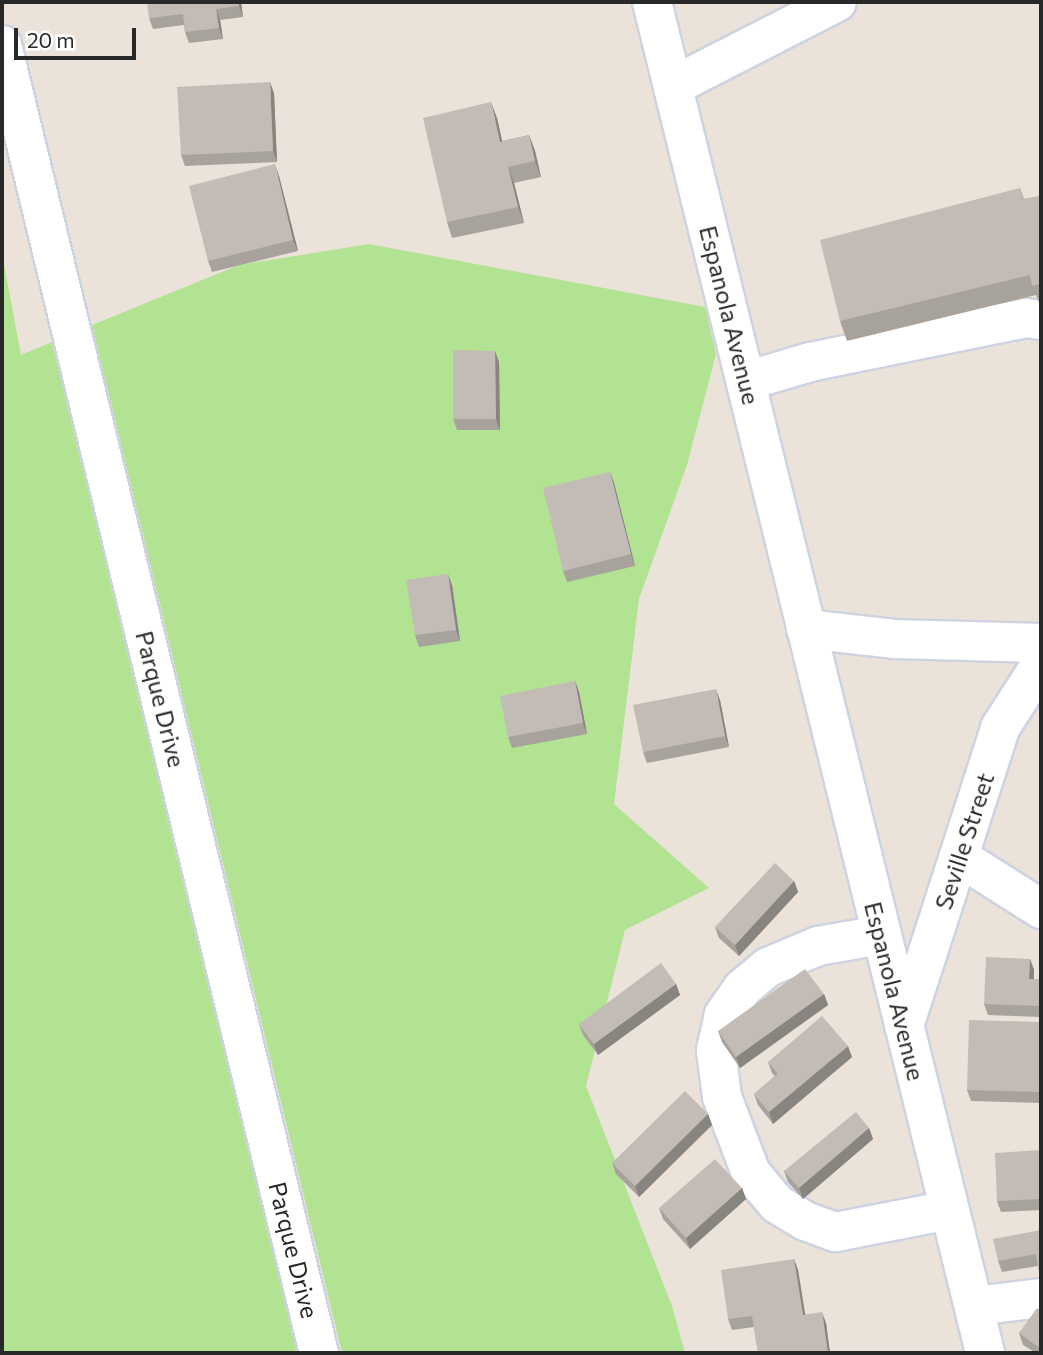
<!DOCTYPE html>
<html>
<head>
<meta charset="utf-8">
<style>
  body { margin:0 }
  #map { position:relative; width:1043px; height:1355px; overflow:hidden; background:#ebe2d9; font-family:Commissioner,sans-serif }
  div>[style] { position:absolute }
  .green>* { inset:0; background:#b2e393 }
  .roads { filter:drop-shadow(2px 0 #ced3e2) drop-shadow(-2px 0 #ced3e2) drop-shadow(0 2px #ced3e2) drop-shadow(0 -2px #ced3e2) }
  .minor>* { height:38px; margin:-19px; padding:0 19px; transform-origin:19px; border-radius:19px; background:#fff }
  .wall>* { inset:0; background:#a8a29d }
  .shaded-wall>* { inset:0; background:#88847f }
  .building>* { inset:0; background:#c3bcb6 }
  span { translate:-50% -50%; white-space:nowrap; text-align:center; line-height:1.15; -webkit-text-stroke:7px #fff; paint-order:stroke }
  .street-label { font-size:24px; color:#282828 }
  .frame { position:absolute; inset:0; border:4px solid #282828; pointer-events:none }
  .scale { position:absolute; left:14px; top:28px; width:122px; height:32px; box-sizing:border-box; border:4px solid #282828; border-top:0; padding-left:9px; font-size:21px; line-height:24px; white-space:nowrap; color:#282828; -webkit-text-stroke:5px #fff; paint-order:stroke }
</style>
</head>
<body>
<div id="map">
  <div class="green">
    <div style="clip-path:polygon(369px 244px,705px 307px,716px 354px,687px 465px,639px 599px,614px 804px,709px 888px,625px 930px,586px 1086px,672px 1306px,685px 1353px,342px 1353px,92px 325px,239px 265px)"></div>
    <div style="clip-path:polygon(2px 254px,21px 355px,52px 342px,297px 1353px,2px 1353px)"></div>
  </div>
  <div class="roads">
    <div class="minor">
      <div style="left:652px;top:2px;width:1391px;rotate:76.15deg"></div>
      <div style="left:2px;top:45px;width:1346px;rotate:76.38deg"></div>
      <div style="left:673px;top:86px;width:184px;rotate:-27.1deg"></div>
      <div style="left:746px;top:381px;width:67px;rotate:-16.5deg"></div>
      <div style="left:810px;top:362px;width:220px;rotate:-11.5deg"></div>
      <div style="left:1026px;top:318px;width:15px;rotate:8deg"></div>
      <div style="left:806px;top:629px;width:90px;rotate:6.4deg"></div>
      <div style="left:895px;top:639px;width:146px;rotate:1.6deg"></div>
      <div style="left:959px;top:857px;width:97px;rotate:32.4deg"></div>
      <div style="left:881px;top:935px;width:64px;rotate:170.1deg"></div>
      <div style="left:818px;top:946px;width:54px;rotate:157.2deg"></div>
      <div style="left:768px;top:967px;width:34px;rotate:140deg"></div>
      <div style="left:742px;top:989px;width:32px;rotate:125deg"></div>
      <div style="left:724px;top:1015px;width:36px;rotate:103deg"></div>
      <div style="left:716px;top:1050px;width:47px;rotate:82.7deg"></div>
      <div style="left:722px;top:1097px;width:81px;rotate:69.1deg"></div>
      <div style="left:751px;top:1173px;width:40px;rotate:50deg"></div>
      <div style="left:777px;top:1204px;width:33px;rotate:31deg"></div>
      <div style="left:805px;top:1221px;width:33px;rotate:20deg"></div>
      <div style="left:836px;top:1232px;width:115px;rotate:-11deg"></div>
      <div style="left:904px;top:1026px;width:313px;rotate:-72.1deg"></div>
      <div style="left:1000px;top:728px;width:76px;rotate:-57.4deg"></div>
      <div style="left:974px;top:1306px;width:67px;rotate:-6.8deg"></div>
    </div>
  </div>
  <div class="wall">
    <div style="clip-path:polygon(241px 2px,243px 17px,220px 20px,223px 39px,189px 43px,185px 32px,184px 25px,153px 29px,149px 18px)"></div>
    <div style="clip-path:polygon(274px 93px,277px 162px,185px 166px,181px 155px)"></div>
    <div style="clip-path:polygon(497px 118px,502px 141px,529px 135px,535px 151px,541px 177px,514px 183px,524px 223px,452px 238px,447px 222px)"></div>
    <div style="clip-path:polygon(279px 176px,298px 251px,212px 272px,208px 261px)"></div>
    <div style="clip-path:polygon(1020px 188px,1024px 199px,1041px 196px,1041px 305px,1040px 305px,1036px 295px,847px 341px,840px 321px)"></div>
    <div style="clip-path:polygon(499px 362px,500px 430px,457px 430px,453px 419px)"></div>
    <div style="clip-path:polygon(610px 472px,614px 483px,635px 566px,567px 582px,563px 571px)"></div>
    <div style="clip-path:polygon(452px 585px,460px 641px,419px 647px,415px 635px)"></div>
    <div style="clip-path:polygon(575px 681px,579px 692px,587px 734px,512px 748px,508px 737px)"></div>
    <div style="clip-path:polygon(720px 700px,729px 747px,647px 763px,643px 752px)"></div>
    <div style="clip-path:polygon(794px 881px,798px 892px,739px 956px,719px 938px,715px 927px)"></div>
    <div style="clip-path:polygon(1030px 959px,1034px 970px,1034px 979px,1041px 979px,1041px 1017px,988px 1015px,984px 1004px)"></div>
    <div style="clip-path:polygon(676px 984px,680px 995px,598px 1055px,583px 1035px,579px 1024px)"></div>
    <div style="clip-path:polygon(824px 994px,828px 1005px,740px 1068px,722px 1042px,718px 1031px)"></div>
    <div style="clip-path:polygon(1041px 1022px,1041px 1103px,971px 1101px,967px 1090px)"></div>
    <div style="clip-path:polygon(852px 1057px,773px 1124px,758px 1105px,754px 1094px,775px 1076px,772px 1073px,768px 1062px)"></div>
    <div style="clip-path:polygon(708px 1114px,712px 1125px,639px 1197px,616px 1174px,612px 1163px)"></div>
    <div style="clip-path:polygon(869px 1128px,873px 1139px,803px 1199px,788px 1182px,784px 1171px)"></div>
    <div style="clip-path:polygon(1041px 1150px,1041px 1210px,1001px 1212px,997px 1201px)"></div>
    <div style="clip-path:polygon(742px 1188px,746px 1199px,690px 1249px,663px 1219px,659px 1208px)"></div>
    <div style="clip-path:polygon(1041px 1230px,1041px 1279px,1038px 1266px,1002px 1272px,998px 1261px)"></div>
    <div style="clip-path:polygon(794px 1259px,798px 1270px,805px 1314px,826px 1323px,830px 1353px,758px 1353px,754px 1327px,732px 1330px,728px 1319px)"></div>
    <div style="clip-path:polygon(1041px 1311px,1041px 1353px,1036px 1353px,1023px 1345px,1019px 1333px)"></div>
  </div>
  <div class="shaded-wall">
    <div style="clip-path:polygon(239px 2px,241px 2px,243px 17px,239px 6px)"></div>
    <div style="clip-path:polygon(216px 9px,220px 20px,223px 39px,219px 28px)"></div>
    <div style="clip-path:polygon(270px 82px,274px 93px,277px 162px,273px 151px)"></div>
    <div style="clip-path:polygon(491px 102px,497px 118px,506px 158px,500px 142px)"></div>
    <div style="clip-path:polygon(529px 135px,535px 151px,541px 177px,535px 161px)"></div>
    <div style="clip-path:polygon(275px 164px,279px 176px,298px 251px,293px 240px)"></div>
    <div style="clip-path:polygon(508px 167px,514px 183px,524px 223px,518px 207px)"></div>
    <div style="clip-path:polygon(495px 351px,499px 362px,500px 430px,496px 419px)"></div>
    <div style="clip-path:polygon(610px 472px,614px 483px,635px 566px,631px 554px)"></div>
    <div style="clip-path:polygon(448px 574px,452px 585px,460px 641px,456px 630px)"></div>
    <div style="clip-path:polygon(575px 681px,579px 692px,587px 734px,583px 723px)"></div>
    <div style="clip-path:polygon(716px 689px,720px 700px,729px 747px,725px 736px)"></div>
    <div style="clip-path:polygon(794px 881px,798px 892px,739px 956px,735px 945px)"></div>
    <div style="clip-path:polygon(1030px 959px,1034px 970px,1033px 990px,1029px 979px)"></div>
    <div style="clip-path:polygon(676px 984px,680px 995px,598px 1055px,594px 1044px)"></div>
    <div style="clip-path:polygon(824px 994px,828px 1005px,740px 1068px,736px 1057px)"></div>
    <div style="clip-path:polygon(848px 1046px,852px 1057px,773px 1124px,769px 1112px)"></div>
    <div style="clip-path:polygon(708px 1114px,712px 1125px,639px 1197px,635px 1186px)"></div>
    <div style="clip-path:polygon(869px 1128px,873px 1139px,803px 1199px,799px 1188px)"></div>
    <div style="clip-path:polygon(742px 1188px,746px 1199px,690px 1249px,686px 1238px)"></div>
    <div style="clip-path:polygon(794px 1259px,798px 1270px,807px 1326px,803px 1315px)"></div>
    <div style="clip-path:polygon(822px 1312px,826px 1323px,830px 1353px,828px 1353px)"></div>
  </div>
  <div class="building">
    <div style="clip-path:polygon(147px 2px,239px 2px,239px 6px,216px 9px,219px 28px,185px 32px,183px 14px,149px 18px)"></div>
    <div style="clip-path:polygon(270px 82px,273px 151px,181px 155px,177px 87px)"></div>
    <div style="clip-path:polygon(491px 102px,500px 142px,529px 135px,535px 161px,508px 167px,518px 207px,447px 222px,423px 118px)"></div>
    <div style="clip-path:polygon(275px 164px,293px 240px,208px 261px,189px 186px)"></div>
    <div style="clip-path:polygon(1020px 188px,1023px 199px,1041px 196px,1041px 283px,1032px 286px,1030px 275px,840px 321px,820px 240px)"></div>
    <div style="clip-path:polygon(453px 350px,495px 351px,496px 419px,453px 419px)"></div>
    <div style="clip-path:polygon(610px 472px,631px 554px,563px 571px,543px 488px)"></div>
    <div style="clip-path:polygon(448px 574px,456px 630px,415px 635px,406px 580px)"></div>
    <div style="clip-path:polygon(575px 681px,583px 723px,508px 737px,500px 696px)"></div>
    <div style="clip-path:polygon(716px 689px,725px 736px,643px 752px,633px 705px)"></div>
    <div style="clip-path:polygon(775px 863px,794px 881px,735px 945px,715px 927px)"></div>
    <div style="clip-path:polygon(986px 957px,1030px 959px,1029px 979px,1041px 979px,1041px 1006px,984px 1004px)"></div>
    <div style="clip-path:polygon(661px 963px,676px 984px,594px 1044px,579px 1024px)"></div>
    <div style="clip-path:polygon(805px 969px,824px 994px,736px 1057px,718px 1031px)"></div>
    <div style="clip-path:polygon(822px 1016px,848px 1046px,769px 1112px,754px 1094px,778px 1074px,768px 1062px)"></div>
    <div style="clip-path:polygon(969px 1020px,1041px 1022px,1041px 1092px,967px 1090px)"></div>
    <div style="clip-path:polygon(685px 1091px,708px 1114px,635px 1186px,612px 1163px)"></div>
    <div style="clip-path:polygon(856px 1112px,869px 1128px,799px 1188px,784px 1171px)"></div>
    <div style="clip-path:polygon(1041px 1150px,1041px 1199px,997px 1201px,995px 1153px)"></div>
    <div style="clip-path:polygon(715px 1159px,742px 1188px,686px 1238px,659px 1208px)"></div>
    <div style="clip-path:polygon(1041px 1230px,1041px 1273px,1039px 1273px,1036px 1254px,998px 1261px,993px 1239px)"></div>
    <div style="clip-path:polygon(794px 1259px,803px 1315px,822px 1312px,828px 1353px,758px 1353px,752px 1316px,728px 1319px,721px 1270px)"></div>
    <div style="clip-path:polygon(1037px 1308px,1041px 1311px,1041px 1349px,1019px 1333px)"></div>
  </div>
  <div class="street-label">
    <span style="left:730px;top:315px;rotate:76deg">Espanola Avenue</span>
    <span style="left:161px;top:699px;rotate:76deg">Parque Drive</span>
    <span style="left:964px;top:841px;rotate:-72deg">Seville Street</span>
    <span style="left:895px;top:991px;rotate:76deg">Espanola Avenue</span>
    <span style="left:294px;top:1250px;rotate:76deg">Parque Drive</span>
  </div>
  <div class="frame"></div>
  <div class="scale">20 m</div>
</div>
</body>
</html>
